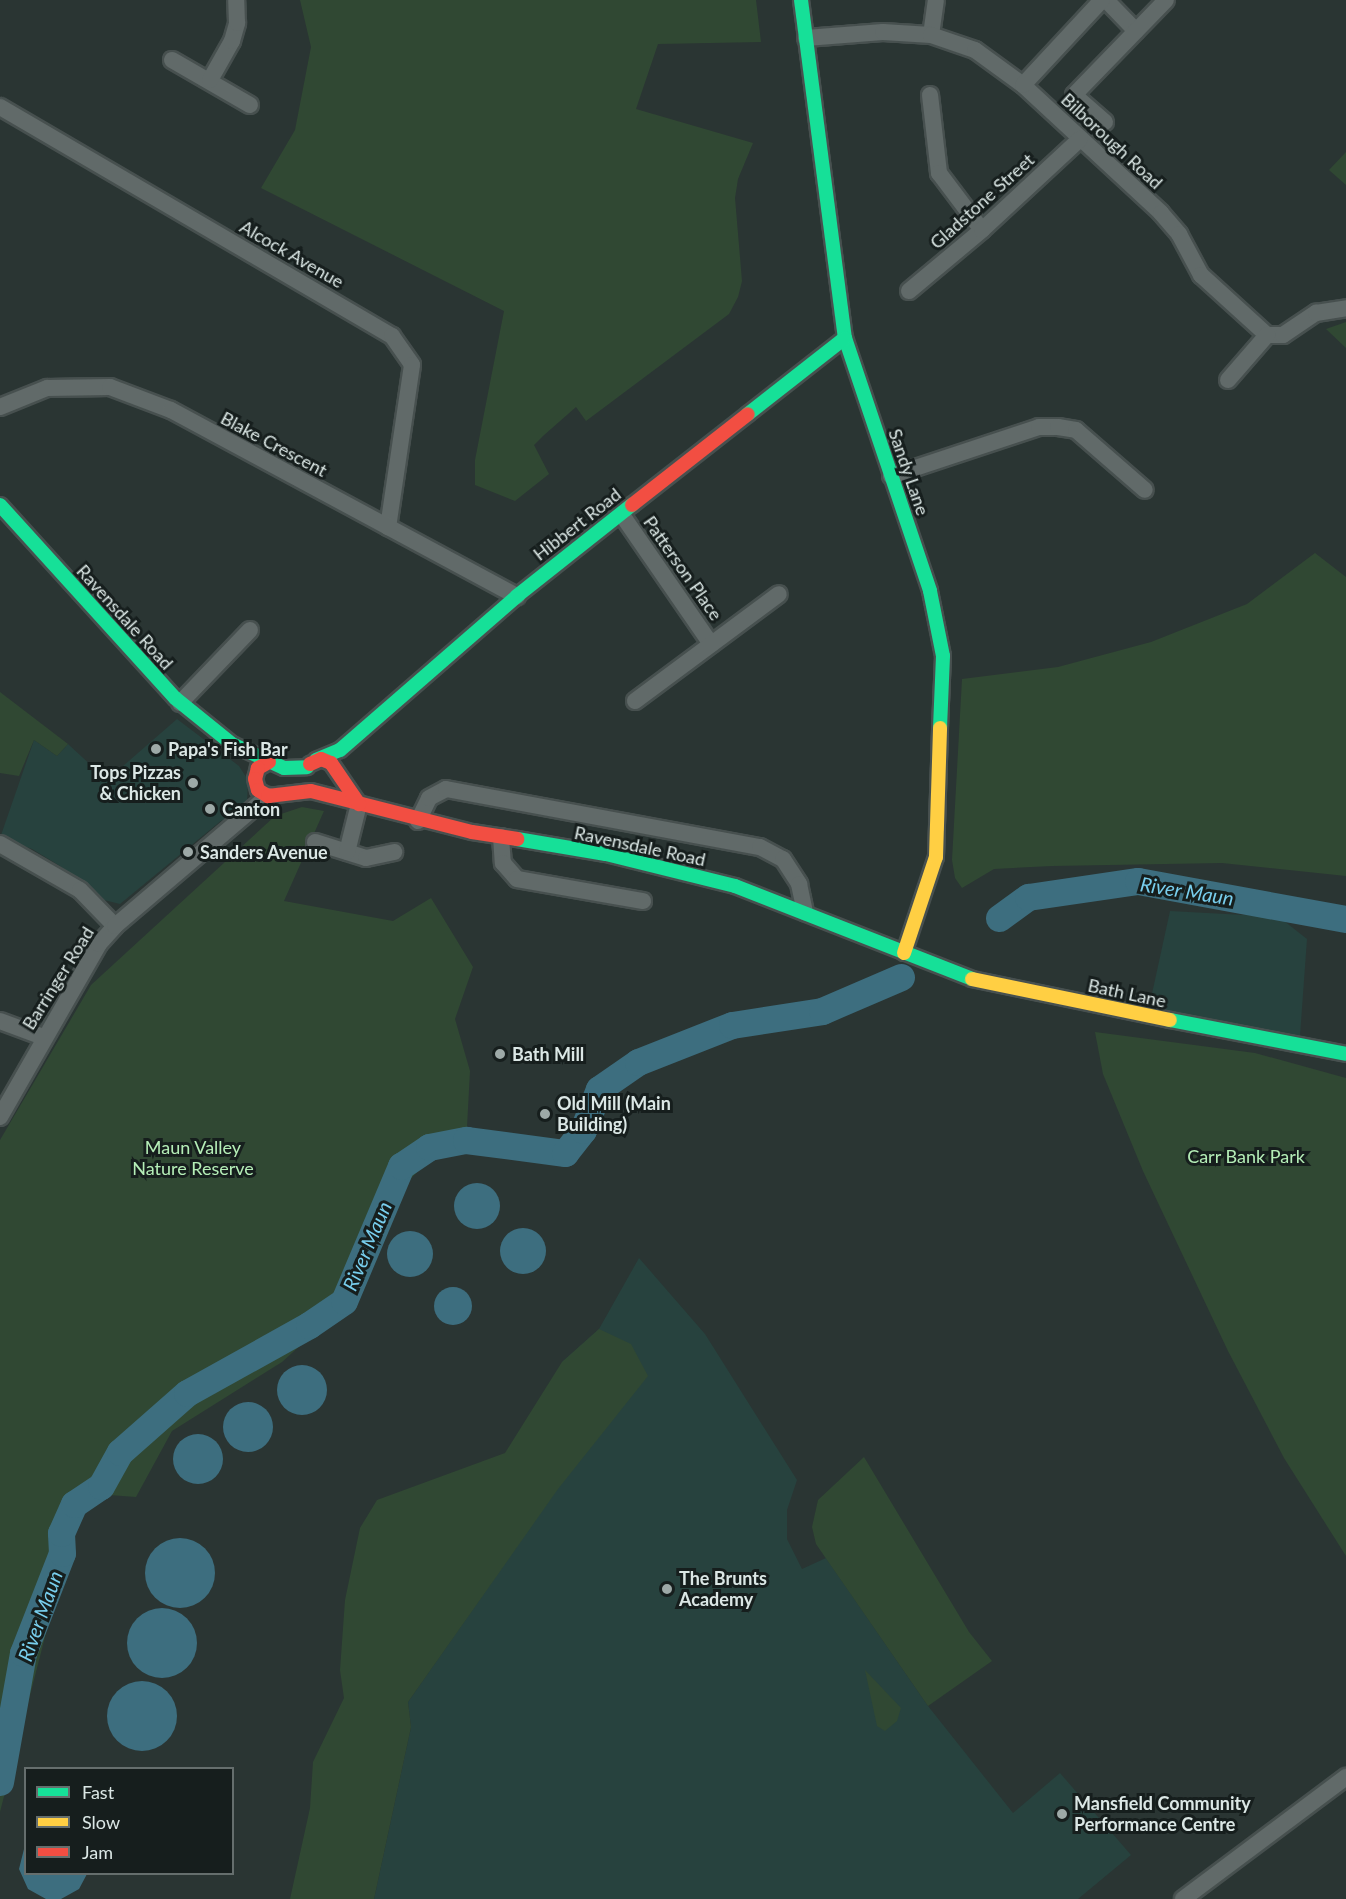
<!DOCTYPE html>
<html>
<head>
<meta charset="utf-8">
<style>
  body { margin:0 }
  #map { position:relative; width:1346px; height:1899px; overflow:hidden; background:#2a3533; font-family:Lato,sans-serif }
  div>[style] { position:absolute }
  .built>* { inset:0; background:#27423e }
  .green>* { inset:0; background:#304833 }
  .water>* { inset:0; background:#3d6e7f }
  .round { border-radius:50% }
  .river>* { height:27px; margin:-13.5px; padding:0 13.5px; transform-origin:13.5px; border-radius:13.5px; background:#3d6e7f }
  .roads { filter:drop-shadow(2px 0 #47504f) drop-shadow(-2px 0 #47504f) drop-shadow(0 2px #47504f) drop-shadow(0 -2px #47504f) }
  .street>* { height:16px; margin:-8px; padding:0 8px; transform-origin:8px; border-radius:8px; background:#616a69 }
  .fast>* { height:14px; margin:-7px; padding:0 7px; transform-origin:7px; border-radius:7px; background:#16e098 }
  .slow>* { height:14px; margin:-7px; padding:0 7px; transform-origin:7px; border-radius:7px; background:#ffcf43 }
  .jam>* { height:14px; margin:-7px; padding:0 7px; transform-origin:7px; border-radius:7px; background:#f24e42 }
  .dots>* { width:16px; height:16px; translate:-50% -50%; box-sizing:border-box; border:3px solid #161e1d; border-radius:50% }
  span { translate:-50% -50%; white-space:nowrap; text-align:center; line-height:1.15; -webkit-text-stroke:6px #161e1d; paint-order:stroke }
  .street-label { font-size:18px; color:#dbe7e5 }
  .poi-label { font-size:18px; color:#dbe7e5; font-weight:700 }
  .left { translate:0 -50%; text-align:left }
  .right { translate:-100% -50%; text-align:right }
  .park-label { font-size:18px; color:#b5eeb7 }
  .water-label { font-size:20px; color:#78ceed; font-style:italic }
  .legend { position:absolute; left:24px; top:1767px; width:210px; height:108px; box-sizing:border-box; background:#161e1d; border:2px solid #656e6d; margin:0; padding:8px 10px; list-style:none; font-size:18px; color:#dbe7e5 }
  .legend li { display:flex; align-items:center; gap:12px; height:30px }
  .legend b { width:30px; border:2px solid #656e6d }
</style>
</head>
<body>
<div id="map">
  <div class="built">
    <div style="clip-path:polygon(177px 719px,239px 766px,248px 780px,247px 804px,226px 824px,222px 820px,120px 904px,104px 900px,60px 866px,32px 849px,0 838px,34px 740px,57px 756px,68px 744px,107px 780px)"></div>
    <div style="clip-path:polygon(1170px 911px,1279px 917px,1307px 939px,1300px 1036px,1148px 1012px)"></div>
    <div style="clip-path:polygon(639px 1258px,705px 1334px,797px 1480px,787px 1510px,787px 1539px,802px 1569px,826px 1558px,928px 1706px,1013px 1813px,1060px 1773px,1131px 1855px,1078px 1899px,374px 1899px,411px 1727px,408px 1702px,557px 1489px,562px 1362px,599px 1329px)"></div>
  </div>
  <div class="green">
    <div style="clip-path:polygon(300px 0,756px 0,761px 42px,658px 44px,636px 109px,753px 143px,738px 179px,735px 198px,742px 281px,738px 297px,729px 314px,586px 421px,576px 407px,543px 436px,534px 445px,549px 474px,515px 501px,475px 485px,475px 460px,504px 311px,261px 188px,295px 130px,311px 47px)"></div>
    <div style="clip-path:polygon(1346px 152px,1346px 185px,1329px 170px)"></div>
    <div style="clip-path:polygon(1346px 322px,1346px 348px,1326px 329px)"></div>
    <div style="clip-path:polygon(1315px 553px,1346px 577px,1346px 876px,1222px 863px,1052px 866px,994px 869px,962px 888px,955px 878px,952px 860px,962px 679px,1058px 667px,1151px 642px,1247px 604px)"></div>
    <div style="clip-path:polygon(0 692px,68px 744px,57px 756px,34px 740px,19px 776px,0 773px)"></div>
    <div style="clip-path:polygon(302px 807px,324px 811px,284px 901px,393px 921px,431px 898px,473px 967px,455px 1019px,470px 1071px,467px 1127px,444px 1144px,401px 1189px,361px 1291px,282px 1362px,172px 1431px,136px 1497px,82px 1493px,0 1812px,0 1140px,91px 985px,275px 816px)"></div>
    <div style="clip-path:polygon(1095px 1032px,1255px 1053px,1346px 1078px,1346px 1556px,1284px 1458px,1228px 1351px,1143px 1171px,1103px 1074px)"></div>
    <div style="clip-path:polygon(599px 1329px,631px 1344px,648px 1376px,558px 1489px,408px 1702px,411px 1727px,374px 1899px,290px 1899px,310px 1808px,313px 1762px,344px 1698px,340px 1670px,345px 1600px,360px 1528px,377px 1500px,505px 1453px,562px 1362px)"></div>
    <div style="clip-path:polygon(864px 1457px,969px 1632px,992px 1661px,928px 1706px,816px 1544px,812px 1527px,818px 1500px)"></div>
    <div style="clip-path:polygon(865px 1670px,901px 1708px,897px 1721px,885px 1731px,877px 1726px)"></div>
  </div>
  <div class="water">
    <div class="round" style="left:454px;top:1183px;width:46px;height:46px"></div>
    <div class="round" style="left:500px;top:1228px;width:46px;height:46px"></div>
    <div class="round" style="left:387px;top:1231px;width:46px;height:46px"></div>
    <div class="round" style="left:434px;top:1287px;width:38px;height:38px"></div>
    <div class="round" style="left:277px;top:1365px;width:50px;height:50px"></div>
    <div class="round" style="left:223px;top:1402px;width:50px;height:50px"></div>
    <div class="round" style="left:173px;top:1434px;width:50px;height:50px"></div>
    <div class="round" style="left:145px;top:1538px;width:70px;height:70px"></div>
    <div class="round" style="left:127px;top:1608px;width:70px;height:70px"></div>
    <div class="round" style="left:107px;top:1681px;width:70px;height:70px"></div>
    <div style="clip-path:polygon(25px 1845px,26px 1874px,87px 1874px,79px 1889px,61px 1899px,46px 1899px,28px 1889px,19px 1869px)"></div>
  </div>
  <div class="river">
    <div style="left:999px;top:918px;width:36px;rotate:-36deg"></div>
    <div style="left:1028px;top:897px;width:111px;rotate:-8.3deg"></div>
    <div style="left:1138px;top:881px;width:211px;rotate:10.4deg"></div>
    <div style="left:0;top:1782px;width:131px;rotate:-79.9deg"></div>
    <div style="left:23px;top:1653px;width:107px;rotate:-68.7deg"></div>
    <div style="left:62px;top:1553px;width:20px;rotate:-93deg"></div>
    <div style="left:61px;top:1533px;width:32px;rotate:-66deg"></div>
    <div style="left:74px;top:1504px;width:32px;rotate:-34deg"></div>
    <div style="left:101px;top:1486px;width:39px;rotate:-61deg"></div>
    <div style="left:120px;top:1452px;width:89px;rotate:-41.4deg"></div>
    <div style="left:187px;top:1393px;width:140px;rotate:-29.1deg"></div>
    <div style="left:309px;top:1325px;width:42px;rotate:-34.4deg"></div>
    <div style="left:344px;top:1301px;width:147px;rotate:-67.1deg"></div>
    <div style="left:401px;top:1166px;width:34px;rotate:-34deg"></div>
    <div style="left:429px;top:1147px;width:38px;rotate:-11deg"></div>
    <div style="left:466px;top:1140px;width:100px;rotate:7.5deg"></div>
    <div style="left:565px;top:1153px;width:29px;rotate:-52deg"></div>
    <div style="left:583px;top:1130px;width:44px;rotate:-68.7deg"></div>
    <div style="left:599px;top:1089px;width:47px;rotate:-34.7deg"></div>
    <div style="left:638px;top:1062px;width:101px;rotate:-21.5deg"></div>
    <div style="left:732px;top:1025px;width:91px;rotate:-8.8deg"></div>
    <div style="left:822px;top:1011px;width:86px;rotate:-23.3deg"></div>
  </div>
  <div class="roads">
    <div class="street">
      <div style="left:1106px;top:0;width:43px;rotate:45.9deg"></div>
      <div style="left:931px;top:35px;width:35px;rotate:-82deg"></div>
      <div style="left:806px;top:38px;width:77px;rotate:-4.5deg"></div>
      <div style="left:883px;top:32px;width:48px;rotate:3.6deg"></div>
      <div style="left:931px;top:35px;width:46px;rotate:18.8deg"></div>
      <div style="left:975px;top:50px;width:59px;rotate:36.1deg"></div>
      <div style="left:1023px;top:85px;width:188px;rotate:42.8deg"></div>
      <div style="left:1161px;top:213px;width:28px;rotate:49deg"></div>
      <div style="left:1179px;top:234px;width:47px;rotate:61.8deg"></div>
      <div style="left:1201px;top:275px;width:89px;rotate:42.3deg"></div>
      <div style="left:1267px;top:335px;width:16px"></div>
      <div style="left:1283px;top:335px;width:40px;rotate:-34deg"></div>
      <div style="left:1316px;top:313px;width:30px;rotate:-9deg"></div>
      <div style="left:172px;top:60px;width:90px;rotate:30deg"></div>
      <div style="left:210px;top:80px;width:45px;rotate:-60.6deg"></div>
      <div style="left:232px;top:41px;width:19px;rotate:-74deg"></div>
      <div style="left:237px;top:23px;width:23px;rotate:-92deg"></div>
      <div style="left:1023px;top:85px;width:116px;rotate:-47.1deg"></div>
      <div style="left:930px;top:95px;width:79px;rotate:83.4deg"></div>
      <div style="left:939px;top:173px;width:71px;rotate:53deg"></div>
      <div style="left:0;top:107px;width:454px;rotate:30.3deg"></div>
      <div style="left:392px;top:336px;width:35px;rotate:55deg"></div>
      <div style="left:412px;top:365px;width:164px;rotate:98.4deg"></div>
      <div style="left:1105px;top:122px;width:41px;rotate:-138.9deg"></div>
      <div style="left:1074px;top:95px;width:132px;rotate:-45.9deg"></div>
      <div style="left:909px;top:291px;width:95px;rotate:-39.9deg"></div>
      <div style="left:982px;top:230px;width:134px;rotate:-42.9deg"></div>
      <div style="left:1228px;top:380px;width:60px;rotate:-49.1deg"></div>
      <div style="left:0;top:407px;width:51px;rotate:-22deg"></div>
      <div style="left:47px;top:388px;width:63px;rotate:-0.9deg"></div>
      <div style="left:110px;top:387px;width:65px;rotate:20.7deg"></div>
      <div style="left:171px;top:410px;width:393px;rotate:28.3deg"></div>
      <div style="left:891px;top:476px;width:156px;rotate:-18.3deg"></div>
      <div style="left:1039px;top:427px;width:19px"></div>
      <div style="left:1058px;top:427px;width:18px;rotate:9deg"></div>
      <div style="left:1076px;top:430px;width:91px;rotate:41deg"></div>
      <div style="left:622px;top:515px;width:157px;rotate:55.4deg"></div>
      <div style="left:635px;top:701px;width:179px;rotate:-36.6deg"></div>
      <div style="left:180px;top:703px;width:101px;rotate:-46.2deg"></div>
      <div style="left:418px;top:821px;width:25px;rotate:-64deg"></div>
      <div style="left:429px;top:798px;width:19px;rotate:-28deg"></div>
      <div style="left:446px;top:789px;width:319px;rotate:10.5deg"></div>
      <div style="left:760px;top:847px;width:26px;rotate:28deg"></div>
      <div style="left:783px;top:859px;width:30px;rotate:57deg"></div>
      <div style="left:799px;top:884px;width:29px;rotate:78deg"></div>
      <div style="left:501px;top:837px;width:26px;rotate:86deg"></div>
      <div style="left:503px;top:863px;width:21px;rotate:49deg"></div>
      <div style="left:517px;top:879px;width:128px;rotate:9.9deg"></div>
      <div style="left:315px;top:842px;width:53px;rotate:17.4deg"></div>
      <div style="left:366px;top:858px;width:29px;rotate:-12deg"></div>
      <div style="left:0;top:844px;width:92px;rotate:29.9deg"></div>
      <div style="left:80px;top:890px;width:50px;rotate:45.8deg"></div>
      <div style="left:347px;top:852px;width:49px;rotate:-76deg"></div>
      <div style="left:0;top:1021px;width:46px;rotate:20.4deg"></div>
      <div style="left:0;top:1117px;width:199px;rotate:-60.2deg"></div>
      <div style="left:99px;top:944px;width:24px;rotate:-48deg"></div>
      <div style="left:115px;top:926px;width:201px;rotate:-40.4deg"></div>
      <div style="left:1183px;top:1899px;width:204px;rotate:-36.8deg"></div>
    </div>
    <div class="fast">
      <div style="left:801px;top:0;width:341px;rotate:82.6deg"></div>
      <div style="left:845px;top:338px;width:267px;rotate:71.4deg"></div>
      <div style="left:930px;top:591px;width:66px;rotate:78.7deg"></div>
      <div style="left:943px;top:656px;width:72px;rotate:92.4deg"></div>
      <div style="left:748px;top:414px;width:123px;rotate:-38.1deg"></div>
      <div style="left:0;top:505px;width:261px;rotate:47.8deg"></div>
      <div style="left:175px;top:698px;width:73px;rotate:38.9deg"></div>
      <div style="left:232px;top:744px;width:57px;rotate:24.8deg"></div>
      <div style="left:284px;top:768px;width:23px;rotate:-2deg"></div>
      <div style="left:316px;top:760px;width:26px;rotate:-23deg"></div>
      <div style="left:340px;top:750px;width:235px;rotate:-41deg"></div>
      <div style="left:517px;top:596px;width:147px;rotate:-38.4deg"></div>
      <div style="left:517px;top:839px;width:90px;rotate:9.6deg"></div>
      <div style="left:606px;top:854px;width:133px;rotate:13.9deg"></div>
      <div style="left:735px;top:886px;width:255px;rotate:21.4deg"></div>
      <div style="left:1170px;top:1020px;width:179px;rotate:10.9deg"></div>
    </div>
    <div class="slow">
      <div style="left:904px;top:953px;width:101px;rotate:-71.6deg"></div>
      <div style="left:936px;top:857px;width:129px;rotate:-88.2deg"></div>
      <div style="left:972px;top:979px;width:202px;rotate:11.7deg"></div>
    </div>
    <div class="jam">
      <div style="left:632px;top:505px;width:147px;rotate:-38.1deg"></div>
      <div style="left:269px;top:762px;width:13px;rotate:151deg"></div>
      <div style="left:258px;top:768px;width:11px;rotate:105deg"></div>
      <div style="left:255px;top:779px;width:11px;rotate:75deg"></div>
      <div style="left:258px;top:790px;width:12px;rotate:31deg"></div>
      <div style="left:268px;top:796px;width:43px;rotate:-6.6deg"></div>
      <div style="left:311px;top:791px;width:166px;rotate:14.3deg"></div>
      <div style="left:472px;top:832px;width:46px;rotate:8.8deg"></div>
      <div style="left:310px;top:764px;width:12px;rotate:-24deg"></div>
      <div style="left:321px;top:759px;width:11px;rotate:22deg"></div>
      <div style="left:331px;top:763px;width:50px;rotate:55.7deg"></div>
    </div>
  </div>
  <div class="dots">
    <div style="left:156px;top:749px;background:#9da9a7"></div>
    <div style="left:193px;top:783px;background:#9da9a7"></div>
    <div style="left:210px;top:809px;background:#9da9a7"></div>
    <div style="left:188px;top:852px;background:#9da9a7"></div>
    <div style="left:500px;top:1054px;background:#9da9a7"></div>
    <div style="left:545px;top:1114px;background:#9da9a7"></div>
    <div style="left:667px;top:1589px;background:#9da9a7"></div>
    <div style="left:1062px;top:1814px;background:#9da9a7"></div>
  </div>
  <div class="street-label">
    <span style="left:1112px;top:141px;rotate:43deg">Bilborough Road</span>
    <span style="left:982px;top:201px;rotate:-42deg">Gladstone Street</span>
    <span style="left:292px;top:254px;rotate:30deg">Alcock Avenue</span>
    <span style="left:274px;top:444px;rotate:28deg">Blake Crescent</span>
    <span style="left:909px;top:472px;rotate:71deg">Sandy Lane</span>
    <span style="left:577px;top:524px;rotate:-38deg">Hibbert Road</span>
    <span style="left:683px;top:568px;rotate:55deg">Patterson Place</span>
    <span style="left:125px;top:617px;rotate:48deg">Ravensdale Road</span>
    <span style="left:640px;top:846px;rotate:12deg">Ravensdale Road</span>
    <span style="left:58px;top:978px;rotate:-58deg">Barringer Road</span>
    <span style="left:1127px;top:993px;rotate:12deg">Bath Lane</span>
  </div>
  <div class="poi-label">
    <span class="left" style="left:168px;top:749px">Papa's Fish Bar</span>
    <span class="right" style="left:181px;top:783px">Tops Pizzas<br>&amp; Chicken</span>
    <span class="left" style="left:222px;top:809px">Canton</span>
    <span class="left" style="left:200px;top:852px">Sanders Avenue</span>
    <span class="left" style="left:512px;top:1054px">Bath Mill</span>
    <span class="left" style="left:557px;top:1114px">Old Mill (Main<br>Building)</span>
    <span class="left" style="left:679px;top:1589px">The Brunts<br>Academy</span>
    <span class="left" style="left:1074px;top:1814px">Mansfield Community<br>Performance Centre</span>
  </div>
  <div class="park-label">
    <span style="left:193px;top:1158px">Maun Valley<br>Nature Reserve</span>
    <span style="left:1246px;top:1156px">Carr Bank Park</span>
  </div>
  <div class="water-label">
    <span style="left:1187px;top:891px;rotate:9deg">River Maun</span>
    <span style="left:367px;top:1246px;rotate:-67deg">River Maun</span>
    <span style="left:40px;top:1616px;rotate:-70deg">River Maun</span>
  </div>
  <ul class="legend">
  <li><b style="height:8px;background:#16e098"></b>Fast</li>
  <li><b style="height:8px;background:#ffcf43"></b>Slow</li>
  <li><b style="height:8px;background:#f24e42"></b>Jam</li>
  </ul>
</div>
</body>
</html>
